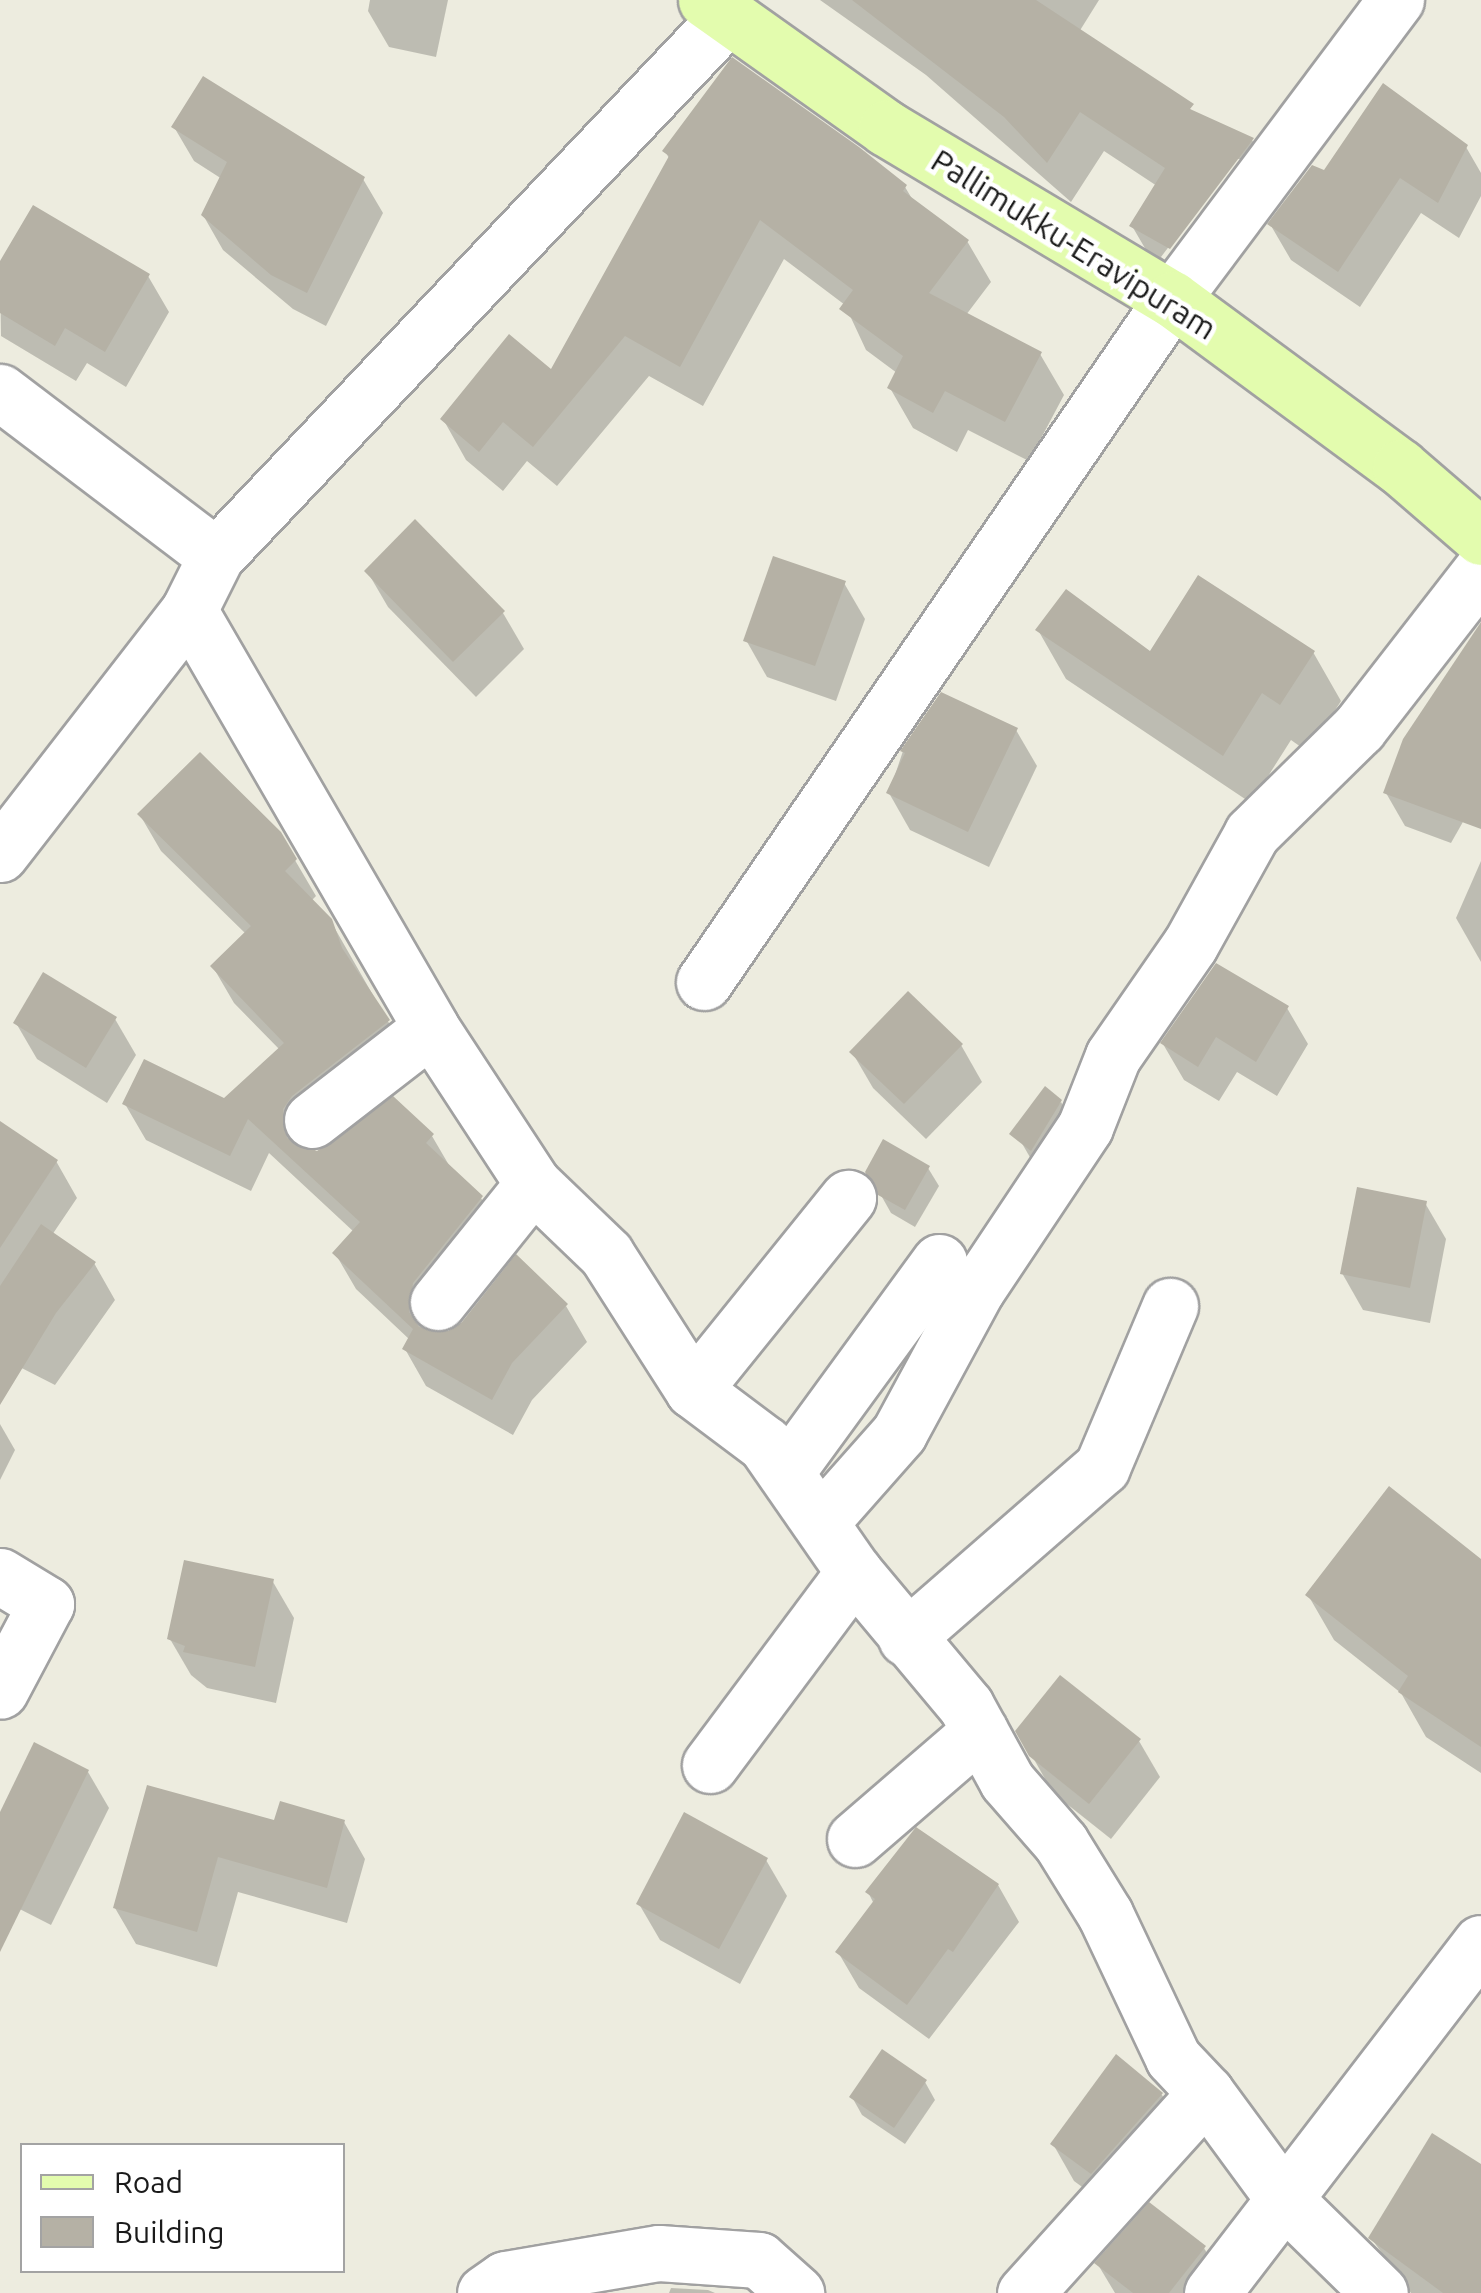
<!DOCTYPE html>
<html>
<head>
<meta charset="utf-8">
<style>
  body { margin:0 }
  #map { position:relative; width:1481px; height:2293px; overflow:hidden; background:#edecdf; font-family:Ubuntu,sans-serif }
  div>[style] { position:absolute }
  .shadow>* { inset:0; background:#0003 }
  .building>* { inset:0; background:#b5b1a5 }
  .roads { filter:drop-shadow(2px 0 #a1a1a1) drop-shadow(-2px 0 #a1a1a1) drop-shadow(0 2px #a1a1a1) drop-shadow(0 -2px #a1a1a1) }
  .street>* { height:55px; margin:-27.5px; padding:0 27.5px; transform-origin:27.5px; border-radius:27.5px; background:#fff }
  .secondary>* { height:55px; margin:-27.5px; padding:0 27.5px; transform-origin:27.5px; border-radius:27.5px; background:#e3fcae }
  span { translate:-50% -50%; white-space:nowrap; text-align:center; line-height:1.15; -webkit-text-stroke:9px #fff; paint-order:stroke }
  .street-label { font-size:32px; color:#1a1a1a }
  .legend { position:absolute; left:20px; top:2143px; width:325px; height:130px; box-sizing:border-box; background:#fff; border:2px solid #a3a3a3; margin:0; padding:12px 18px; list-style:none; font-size:30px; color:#1a1a1a }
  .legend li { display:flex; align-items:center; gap:20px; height:50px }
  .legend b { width:50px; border:2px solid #a3a3a3 }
</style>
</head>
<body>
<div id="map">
  <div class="shadow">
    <div style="clip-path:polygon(370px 0,448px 0,436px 57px,389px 47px,368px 11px)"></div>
    <div style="clip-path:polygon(evenodd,820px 0,1099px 0,1079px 32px,1198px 115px,1252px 140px,1275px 181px,1194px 288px,1156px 267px,1132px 226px,1157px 186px,1104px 151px,1071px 202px,926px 75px,820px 0,1235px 159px,1241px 159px,1165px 260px,1161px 257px,1235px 159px)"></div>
    <div style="clip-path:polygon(174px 127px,363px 179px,383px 213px,326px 326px,293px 309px,223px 250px,203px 215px,222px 179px,194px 161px)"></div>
    <div style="clip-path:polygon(1466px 147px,1481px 173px,1481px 196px,1459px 238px,1421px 213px,1360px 307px,1291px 260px,1270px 224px,1324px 173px)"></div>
    <div style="clip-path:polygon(665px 151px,905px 187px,914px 202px,967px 241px,991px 282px,966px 315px,1040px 354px,1064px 395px,1029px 461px,968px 430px,957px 452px,913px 428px,890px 388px,897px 373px,866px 350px,845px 305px,784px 259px,703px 406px,649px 376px,557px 486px,527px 461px,503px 491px,466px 460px,443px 419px,551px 372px,670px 160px)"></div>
    <div style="clip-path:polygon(0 266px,148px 276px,169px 312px,126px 387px,87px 363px,76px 381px,1px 336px)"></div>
    <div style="clip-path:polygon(415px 522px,503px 613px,524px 649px,476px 697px,388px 607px,367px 571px)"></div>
    <div style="clip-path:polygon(844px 583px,865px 619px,836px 701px,767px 677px,746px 640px)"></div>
    <div style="clip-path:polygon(1481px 626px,1481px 790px,1451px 843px,1405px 826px,1386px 793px,1405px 741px)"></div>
    <div style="clip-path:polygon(1038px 630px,1151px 655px,1313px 652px,1341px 701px,1308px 752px,1291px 740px,1251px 803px,1066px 679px)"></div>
    <div style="clip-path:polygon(1016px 730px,1037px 766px,989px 867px,910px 830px,889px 793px,903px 751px)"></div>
    <div style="clip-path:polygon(140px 815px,279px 833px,316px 896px,311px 901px,330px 920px,409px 1058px,302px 1147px,317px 1154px,432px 1136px,453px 1172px,481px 1198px,502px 1234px,433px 1320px,431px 1331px,449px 1334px,566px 1306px,587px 1342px,532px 1400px,513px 1435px,426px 1386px,405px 1349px,410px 1340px,356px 1289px,335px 1253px,354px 1232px,269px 1153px,251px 1191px,146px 1140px,125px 1104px,225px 1101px,280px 1050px,234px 1003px,213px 967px,246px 934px,161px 851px)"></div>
    <div style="clip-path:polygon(1481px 861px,1481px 962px,1456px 918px)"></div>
    <div style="clip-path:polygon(1287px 1008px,1308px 1044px,1277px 1096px,1237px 1072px,1219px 1101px,1184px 1080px,1163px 1044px)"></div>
    <div style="clip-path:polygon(115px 1019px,136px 1055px,107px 1103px,37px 1059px,16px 1023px)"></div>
    <div style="clip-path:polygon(961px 1045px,982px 1082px,926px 1139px,873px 1088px,852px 1052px)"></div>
    <div style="clip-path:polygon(1061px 1102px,1071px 1119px,1031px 1159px,1020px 1140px)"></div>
    <div style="clip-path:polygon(0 1124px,56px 1161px,77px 1198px,52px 1235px,94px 1263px,115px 1300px,55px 1385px,0 1357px)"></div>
    <div style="clip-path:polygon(928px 1168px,939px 1186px,915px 1227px,891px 1213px,868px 1172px)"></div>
    <div style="clip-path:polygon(1425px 1203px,1446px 1239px,1430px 1323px,1363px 1310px,1342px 1273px)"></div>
    <div style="clip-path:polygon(0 1424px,15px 1450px,0 1480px)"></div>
    <div style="clip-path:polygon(1481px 1562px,1481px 1773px,1426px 1737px,1401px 1693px,1334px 1640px,1308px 1595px)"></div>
    <div style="clip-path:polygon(273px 1582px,294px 1618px,276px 1703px,207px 1688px,191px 1675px,170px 1639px)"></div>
    <div style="clip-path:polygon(1018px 1731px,1139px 1741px,1160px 1777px,1111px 1839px,1053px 1793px)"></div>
    <div style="clip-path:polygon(88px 1772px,109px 1808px,51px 1925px,0 1899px,0 1818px)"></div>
    <div style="clip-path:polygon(344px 1822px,365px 1859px,347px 1923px,238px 1892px,217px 1967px,136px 1944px,115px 1908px,276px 1823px)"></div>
    <div style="clip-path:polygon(766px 1860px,787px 1896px,740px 1984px,660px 1940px,639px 1904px)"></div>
    <div style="clip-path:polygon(998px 1885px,1019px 1922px,929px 2039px,859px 1988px,838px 1952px,874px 1904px,868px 1892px)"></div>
    <div style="clip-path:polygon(1117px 2057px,1162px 2095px,1182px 2131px,1112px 2209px,1074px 2181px,1053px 2144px)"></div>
    <div style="clip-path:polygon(925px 2082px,935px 2100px,905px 2144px,862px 2115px,852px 2097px)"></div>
    <div style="clip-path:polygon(1481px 2167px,1481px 2293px,1411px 2293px,1371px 2238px)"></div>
    <div style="clip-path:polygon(1204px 2248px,1225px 2284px,1218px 2293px,1115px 2293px,1097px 2263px)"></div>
    <div style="clip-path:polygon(671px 2288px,708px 2290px,715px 2293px,669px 2293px)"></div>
  </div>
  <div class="building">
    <div style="clip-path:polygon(852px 0,1036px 0,1194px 104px,1190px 109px,1254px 138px,1170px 249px,1129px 226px,1165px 168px,1080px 112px,1047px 163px,1004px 117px)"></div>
    <div style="clip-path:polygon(732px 57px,859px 147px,907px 185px,903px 191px,969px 240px,929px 293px,1042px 352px,1005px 422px,945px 391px,933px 413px,887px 388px,903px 356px,839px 309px,853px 290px,760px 220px,680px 367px,625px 336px,533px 447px,503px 422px,479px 452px,440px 419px,509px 334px,551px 369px,669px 156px,662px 151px)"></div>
    <div style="clip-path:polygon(203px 76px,365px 177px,307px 293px,271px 275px,201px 215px,227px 162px,171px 127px)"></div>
    <div style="clip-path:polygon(1383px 83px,1468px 145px,1438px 203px,1400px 178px,1338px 272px,1267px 224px,1312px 165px,1324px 170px)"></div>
    <div style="clip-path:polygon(33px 205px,150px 274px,105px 352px,65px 328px,55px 346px,0 313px,0 261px)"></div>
    <div style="clip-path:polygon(415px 519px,505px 611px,453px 662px,364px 571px)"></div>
    <div style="clip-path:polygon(773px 556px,846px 581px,815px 666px,743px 641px)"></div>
    <div style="clip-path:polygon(1198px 575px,1315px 651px,1280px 705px,1262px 693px,1223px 756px,1035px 630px,1066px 589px,1150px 651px)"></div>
    <div style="clip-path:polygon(1481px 622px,1481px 829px,1383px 793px,1403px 739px)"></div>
    <div style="clip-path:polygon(941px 692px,1018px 728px,968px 832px,886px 793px,905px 753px,900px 751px)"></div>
    <div style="clip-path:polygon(200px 752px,281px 832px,297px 859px,285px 871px,332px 919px,342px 948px,390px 1020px,292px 1096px,283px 1109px,287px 1138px,317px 1151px,393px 1096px,434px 1134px,426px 1143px,483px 1196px,413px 1283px,409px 1312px,419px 1327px,448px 1331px,462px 1322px,516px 1254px,568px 1304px,512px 1363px,492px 1400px,402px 1349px,413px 1329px,332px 1253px,360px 1222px,248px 1119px,230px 1156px,122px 1104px,144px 1059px,224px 1098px,284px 1043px,210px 966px,251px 926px,137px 814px)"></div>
    <div style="clip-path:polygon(1216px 963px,1289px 1006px,1256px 1062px,1216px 1037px,1198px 1067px,1160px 1043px)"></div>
    <div style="clip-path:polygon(43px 972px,117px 1017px,86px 1068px,13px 1023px)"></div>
    <div style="clip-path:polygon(908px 991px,963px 1044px,904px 1104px,849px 1052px)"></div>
    <div style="clip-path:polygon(1045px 1086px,1062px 1100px,1031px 1151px,1009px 1134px)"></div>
    <div style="clip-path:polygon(0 1121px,58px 1160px,0 1248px)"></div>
    <div style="clip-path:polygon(883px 1139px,930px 1166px,905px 1210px,878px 1195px,865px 1172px)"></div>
    <div style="clip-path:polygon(1357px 1187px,1427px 1201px,1410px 1288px,1340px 1274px)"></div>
    <div style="clip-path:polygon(41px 1224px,96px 1262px,56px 1313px,0 1405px,0 1286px)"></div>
    <div style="clip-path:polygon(1389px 1486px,1481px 1559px,1481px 1747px,1398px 1692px,1408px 1676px,1305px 1595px)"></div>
    <div style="clip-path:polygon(184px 1560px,274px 1579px,255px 1667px,183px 1652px,185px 1646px,167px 1639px)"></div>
    <div style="clip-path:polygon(1060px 1675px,1141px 1739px,1089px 1804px,1029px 1756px,1015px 1731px)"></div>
    <div style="clip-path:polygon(34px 1742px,89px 1770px,0 1952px,0 1812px)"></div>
    <div style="clip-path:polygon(147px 1785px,274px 1820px,280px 1801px,345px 1820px,327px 1888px,218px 1857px,197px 1932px,113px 1908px)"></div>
    <div style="clip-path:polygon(684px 1812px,768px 1858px,719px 1949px,636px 1904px)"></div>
    <div style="clip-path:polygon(916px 1827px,999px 1884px,953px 1952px,948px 1949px,907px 2005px,835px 1952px,875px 1899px,865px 1892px)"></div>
    <div style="clip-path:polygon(882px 2049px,927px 2080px,894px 2128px,849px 2097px)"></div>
    <div style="clip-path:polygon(1116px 2054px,1163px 2093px,1091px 2174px,1050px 2144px)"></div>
    <div style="clip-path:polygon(1432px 2133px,1481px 2164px,1481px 2293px,1443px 2293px,1368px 2238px)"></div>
    <div style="clip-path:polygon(1149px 2202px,1206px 2246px,1169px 2293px,1133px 2293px,1094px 2263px)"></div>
  </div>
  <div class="roads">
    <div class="street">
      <div style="left:0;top:392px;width:271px;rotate:37.2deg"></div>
      <div style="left:189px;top:610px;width:483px;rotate:59.9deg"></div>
      <div style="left:431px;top:1028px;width:186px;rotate:56.8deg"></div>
      <div style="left:533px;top:1184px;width:101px;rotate:43.8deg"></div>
      <div style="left:606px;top:1254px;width:161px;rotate:57.4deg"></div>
      <div style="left:693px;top:1390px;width:90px;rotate:36.9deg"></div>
      <div style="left:765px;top:1444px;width:156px;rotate:55.2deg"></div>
      <div style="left:854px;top:1572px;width:175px;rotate:50.1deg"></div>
      <div style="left:966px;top:1706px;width:85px;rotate:61.3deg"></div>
      <div style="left:1007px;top:1781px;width:82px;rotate:48.9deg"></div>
      <div style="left:1061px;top:1843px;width:84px;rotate:58.2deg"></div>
      <div style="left:1105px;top:1914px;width:159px;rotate:64.7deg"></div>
      <div style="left:1173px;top:2058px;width:48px;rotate:46.7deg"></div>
      <div style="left:1206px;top:2093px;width:270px;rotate:132.1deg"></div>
      <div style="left:0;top:854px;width:309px;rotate:-52.2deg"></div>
      <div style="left:189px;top:610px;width:60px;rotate:-63.4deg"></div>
      <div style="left:216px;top:556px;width:744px;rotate:-46.52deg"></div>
      <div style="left:704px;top:982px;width:828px;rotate:-55.58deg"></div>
      <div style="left:1172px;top:299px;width:374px;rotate:-53.2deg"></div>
      <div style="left:312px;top:1120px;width:150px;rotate:-37.7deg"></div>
      <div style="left:438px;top:1302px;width:151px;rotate:-51.2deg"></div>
      <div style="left:693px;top:1390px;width:247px;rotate:-51.1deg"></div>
      <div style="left:786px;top:1472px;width:260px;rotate:-53.9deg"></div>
      <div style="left:823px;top:1519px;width:115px;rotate:-48.5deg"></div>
      <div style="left:899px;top:1433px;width:164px;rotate:-61.6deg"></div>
      <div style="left:977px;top:1289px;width:195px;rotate:-56.3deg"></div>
      <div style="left:1085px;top:1127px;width:76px;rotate:-68.5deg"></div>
      <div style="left:1113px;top:1056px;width:135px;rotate:-55.3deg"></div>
      <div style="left:1190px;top:945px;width:128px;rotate:-61deg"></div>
      <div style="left:1252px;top:833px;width:150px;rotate:-44.5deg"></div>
      <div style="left:1359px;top:728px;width:199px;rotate:-52.2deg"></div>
      <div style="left:0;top:1576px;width:54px;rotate:31.3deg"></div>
      <div style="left:46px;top:1604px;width:98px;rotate:117.9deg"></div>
      <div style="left:906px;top:1638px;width:260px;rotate:-41.1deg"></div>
      <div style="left:1102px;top:1467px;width:175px;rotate:-67.1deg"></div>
      <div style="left:710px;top:1765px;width:241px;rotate:-53.3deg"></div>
      <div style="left:855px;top:1839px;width:165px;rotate:-40.8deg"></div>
      <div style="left:1206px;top:2093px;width:132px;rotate:53.7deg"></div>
      <div style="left:1284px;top:2199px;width:134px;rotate:44.4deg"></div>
      <div style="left:485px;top:2293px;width:24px;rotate:-35deg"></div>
      <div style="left:505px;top:2279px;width:156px;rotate:-9.6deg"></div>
      <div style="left:659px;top:2253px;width:100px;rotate:4deg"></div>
      <div style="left:759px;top:2260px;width:50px;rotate:41.7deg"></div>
      <div style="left:1212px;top:2293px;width:441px;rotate:-52.5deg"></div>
    </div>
    <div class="secondary">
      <div style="left:706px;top:0;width:221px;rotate:35.4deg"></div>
      <div style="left:886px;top:128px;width:333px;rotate:30.9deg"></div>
      <div style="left:1172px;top:299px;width:283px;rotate:36.4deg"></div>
      <div style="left:1400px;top:467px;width:107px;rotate:40.8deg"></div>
    </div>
  </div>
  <div class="street-label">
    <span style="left:1074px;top:244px;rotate:32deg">Pallimukku-Eravipuram</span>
  </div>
  <ul class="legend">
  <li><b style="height:12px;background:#e3fcae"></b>Road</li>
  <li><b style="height:28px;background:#b5b1a5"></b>Building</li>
  </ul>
</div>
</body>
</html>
